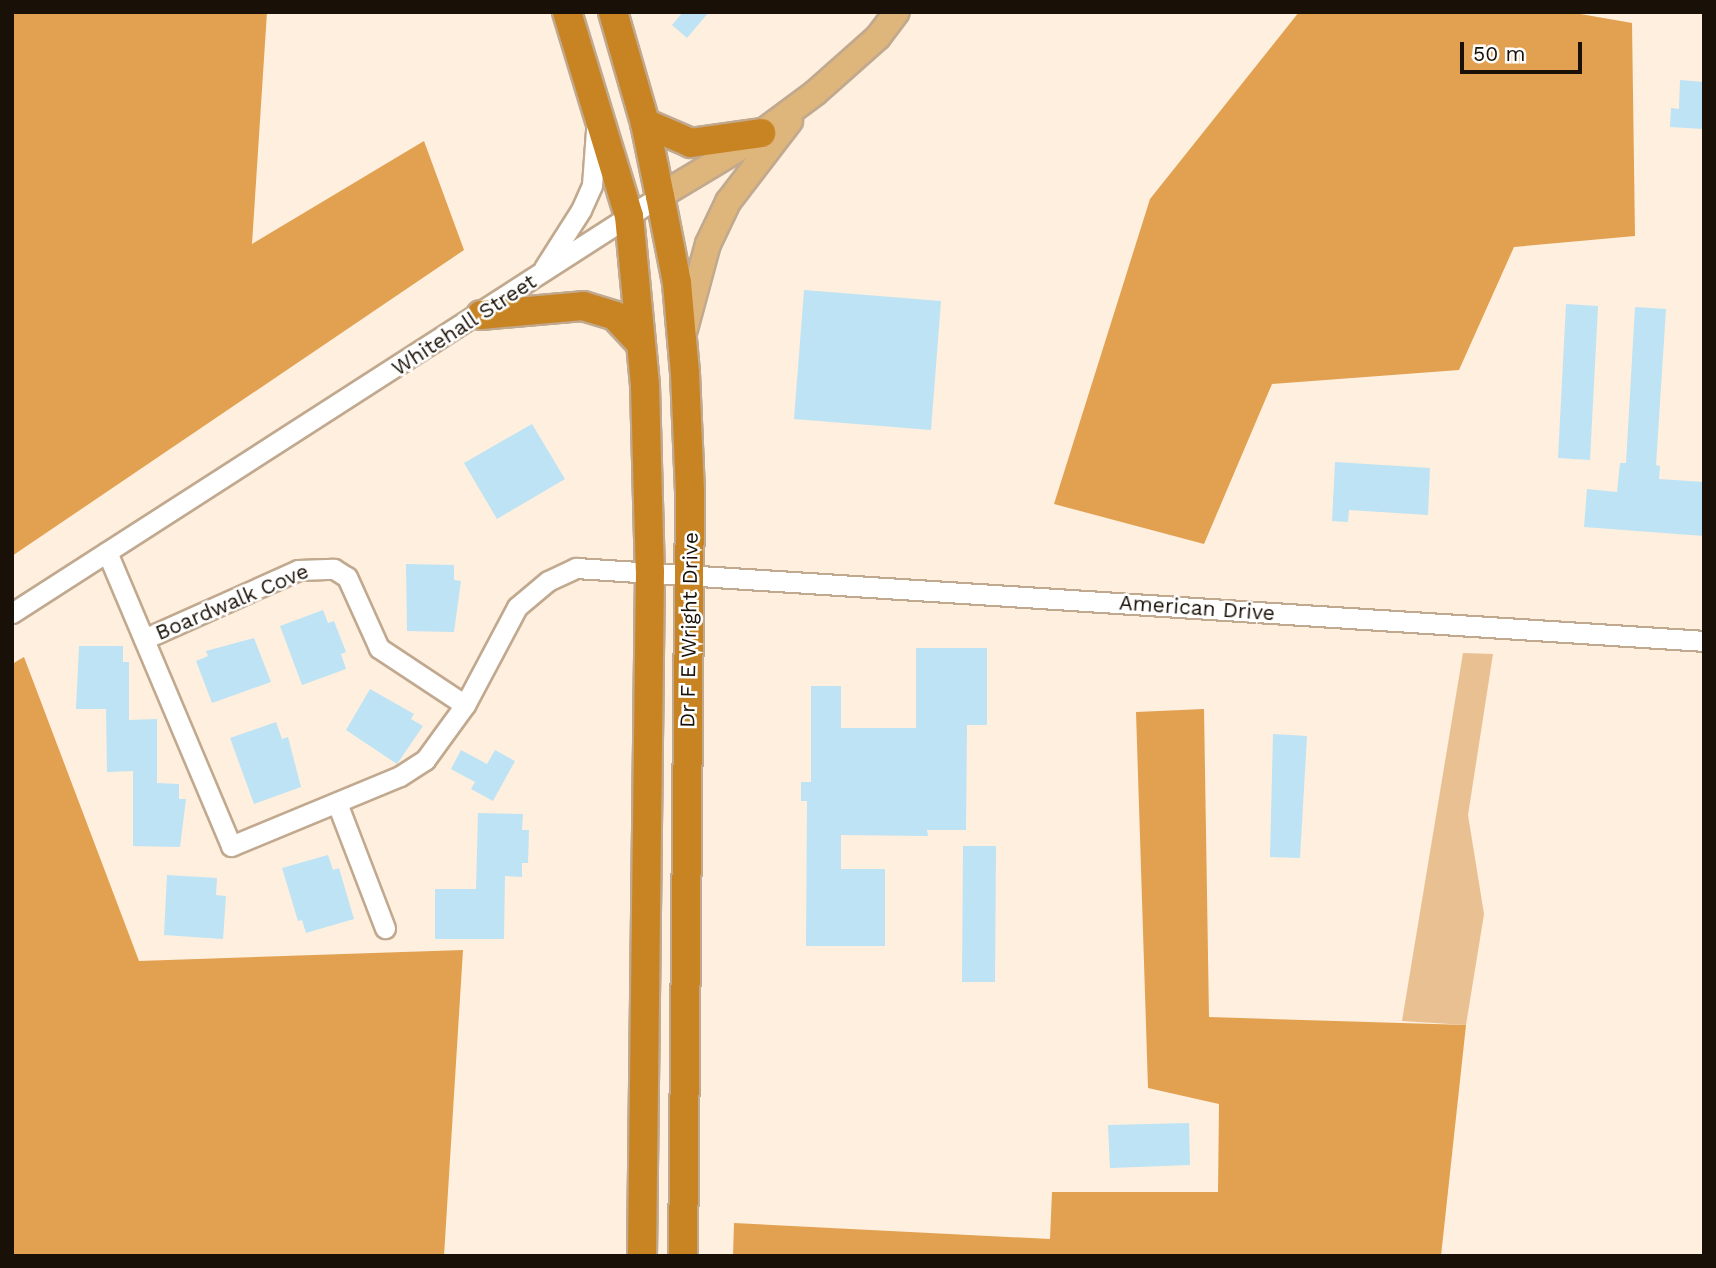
<!DOCTYPE html>
<html>
<head>
<meta charset="utf-8">
<style>
  body { margin:0 }
  #map { position:relative; width:1716px; height:1268px; overflow:hidden; background:#feefde; font-family:"Work Sans",sans-serif }
  div>[style] { position:absolute }
  .green>* { inset:0; background:#e9c092 }
  .forest>* { inset:0; background:#e1a151 }
  .building>* { inset:0; background:#bde3f4 }
  .roads { filter:drop-shadow(2px 0 #c1a98f) drop-shadow(-2px 0 #c1a98f) drop-shadow(0 2px #c1a98f) drop-shadow(0 -2px #c1a98f) }
  .minor>* { height:19px; margin:-9.5px; padding:0 9.5px; transform-origin:9.5px; border-radius:9.5px; background:#fff }
  .major>* { height:24px; margin:-12px; padding:0 12px; transform-origin:12px; border-radius:12px; background:#deb57a }
  .highway>* { height:28px; margin:-14px; padding:0 14px; transform-origin:14px; border-radius:14px; background:#c88422 }
  span { translate:-50% -50%; white-space:nowrap; text-align:center; line-height:1.15; -webkit-text-stroke:5px #fff; paint-order:stroke }
  .street-label { font-size:21px; color:#191107 }
  .frame { position:absolute; inset:0; border:14px solid #191107; pointer-events:none }
  .scale { position:absolute; left:1460px; top:42px; width:122px; height:32px; box-sizing:border-box; border:4px solid #191107; border-top:0; padding-left:9px; font-size:21px; line-height:24px; white-space:nowrap; color:#191107; -webkit-text-stroke:5px #fff; paint-order:stroke }
</style>
</head>
<body>
<div id="map">
  <div class="green">
    <div style="clip-path:polygon(1463px 653px,1493px 654px,1468px 815px,1484px 914px,1466px 1025px,1402px 1021px)"></div>
  </div>
  <div class="forest">
    <div style="clip-path:polygon(12px 12px,267px 12px,252px 244px,424px 141px,464px 250px,12px 556px)"></div>
    <div style="clip-path:polygon(1299px 12px,1569px 12px,1632px 23px,1635px 236px,1514px 247px,1459px 370px,1272px 384px,1204px 544px,1054px 504px,1150px 199px)"></div>
    <div style="clip-path:polygon(24px 657px,139px 961px,463px 950px,444px 1256px,12px 1256px,12px 664px)"></div>
    <div style="clip-path:polygon(1204px 709px,1209px 1017px,1466px 1025px,1441px 1256px,733px 1256px,734px 1223px,1050px 1239px,1052px 1192px,1218px 1192px,1219px 1104px,1148px 1088px,1136px 712px)"></div>
  </div>
  <div class="building">
    <div style="clip-path:polygon(683px 12px,709px 12px,687px 38px,672px 25px)"></div>
    <div style="clip-path:polygon(1680px 80px,1704px 82px,1704px 129px,1670px 127px,1671px 108px,1679px 109px)"></div>
    <div style="clip-path:polygon(804px 290px,941px 301px,931px 430px,794px 419px)"></div>
    <div style="clip-path:polygon(1566px 304px,1598px 306px,1590px 460px,1558px 458px)"></div>
    <div style="clip-path:polygon(1635px 307px,1666px 309px,1656px 465px,1660px 466px,1659px 479px,1704px 482px,1704px 536px,1584px 527px,1587px 489px,1617px 492px,1620px 463px,1626px 463px)"></div>
    <div style="clip-path:polygon(532px 424px,565px 479px,497px 519px,464px 463px)"></div>
    <div style="clip-path:polygon(1335px 462px,1430px 468px,1428px 515px,1349px 510px,1348px 522px,1332px 521px)"></div>
    <div style="clip-path:polygon(406px 564px,454px 565px,454px 580px,461px 581px,454px 632px,407px 631px)"></div>
    <div style="clip-path:polygon(323px 610px,328px 623px,334px 621px,346px 652px,341px 654px,346px 669px,302px 685px,280px 626px)"></div>
    <div style="clip-path:polygon(254px 638px,271px 682px,212px 703px,196px 661px,208px 656px,206px 651px)"></div>
    <div style="clip-path:polygon(79px 646px,123px 646px,123px 662px,129px 662px,129px 720px,157px 719px,157px 783px,179px 784px,179px 799px,186px 799px,180px 847px,133px 846px,133px 771px,107px 772px,106px 709px,76px 709px)"></div>
    <div style="clip-path:polygon(916px 648px,987px 648px,987px 725px,967px 725px,966px 830px,927px 830px,928px 836px,841px 835px,841px 869px,885px 869px,885px 946px,806px 946px,807px 801px,801px 801px,801px 782px,811px 782px,811px 686px,841px 686px,841px 728px,916px 728px)"></div>
    <div style="clip-path:polygon(370px 689px,414px 714px,411px 719px,423px 726px,397px 764px,346px 730px)"></div>
    <div style="clip-path:polygon(276px 722px,282px 739px,288px 737px,301px 787px,254px 804px,230px 738px)"></div>
    <div style="clip-path:polygon(1273px 734px,1307px 736px,1300px 858px,1270px 857px)"></div>
    <div style="clip-path:polygon(461px 750px,487px 764px,495px 750px,515px 761px,493px 801px,471px 789px,475px 782px,451px 769px)"></div>
    <div style="clip-path:polygon(478px 813px,523px 814px,522px 830px,529px 830px,528px 863px,522px 863px,522px 877px,505px 876px,504px 939px,435px 939px,435px 889px,476px 889px)"></div>
    <div style="clip-path:polygon(963px 846px,996px 846px,995px 982px,962px 982px)"></div>
    <div style="clip-path:polygon(328px 855px,333px 870px,339px 868px,354px 919px,306px 933px,302px 920px,298px 921px,282px 868px)"></div>
    <div style="clip-path:polygon(167px 875px,217px 878px,216px 895px,226px 896px,223px 939px,164px 935px)"></div>
    <div style="clip-path:polygon(1189px 1123px,1190px 1165px,1110px 1168px,1108px 1125px)"></div>
  </div>
  <div class="roads">
    <div class="minor">
      <div style="left:544px;top:268px;width:69px;rotate:-57.5deg"></div>
      <div style="left:581px;top:210px;width:27px;rotate:-66deg"></div>
      <div style="left:592px;top:185px;width:55px;rotate:-85.8deg"></div>
      <div style="left:107px;top:552px;width:319px;rotate:67.1deg"></div>
      <div style="left:231px;top:846px;width:183px;rotate:-22.5deg"></div>
      <div style="left:400px;top:776px;width:30px;rotate:-33deg"></div>
      <div style="left:425px;top:760px;width:68px;rotate:-54deg"></div>
      <div style="left:465px;top:705px;width:111px;rotate:-62deg"></div>
      <div style="left:517px;top:607px;width:40px;rotate:-40deg"></div>
      <div style="left:548px;top:581px;width:31px;rotate:-25deg"></div>
      <div style="left:576px;top:568px;width:1130px;rotate:3.7deg"></div>
      <div style="left:12px;top:613px;width:771px;rotate:-32.76deg"></div>
      <div style="left:144px;top:639px;width:169px;rotate:-24.1deg"></div>
      <div style="left:298px;top:570px;width:36px;rotate:-2deg"></div>
      <div style="left:334px;top:569px;width:15px;rotate:32deg"></div>
      <div style="left:347px;top:577px;width:78px;rotate:65.7deg"></div>
      <div style="left:379px;top:648px;width:103px;rotate:33.5deg"></div>
      <div style="left:337px;top:803px;width:134px;rotate:69deg"></div>
    </div>
    <div class="major">
      <div style="left:660px;top:196px;width:99px;rotate:-31deg"></div>
      <div style="left:745px;top:145px;width:87px;rotate:-36.6deg"></div>
      <div style="left:815px;top:93px;width:84px;rotate:-41.6deg"></div>
      <div style="left:878px;top:37px;width:31px;rotate:-53deg"></div>
      <div style="left:685px;top:329px;width:88px;rotate:-74.9deg"></div>
      <div style="left:708px;top:244px;width:47px;rotate:-64.5deg"></div>
      <div style="left:728px;top:202px;width:102px;rotate:-52.6deg"></div>
    </div>
    <div class="highway">
      <div style="left:567px;top:12px;width:213px;rotate:73.1deg"></div>
      <div style="left:629px;top:216px;width:171px;rotate:84.6deg"></div>
      <div style="left:645px;top:386px;width:185px;rotate:88.5deg"></div>
      <div style="left:650px;top:571px;width:685px;rotate:90.67deg"></div>
      <div style="left:613px;top:12px;width:116px;rotate:73.9deg"></div>
      <div style="left:645px;top:123px;width:75px;rotate:78.4deg"></div>
      <div style="left:660px;top:196px;width:89px;rotate:78.9deg"></div>
      <div style="left:677px;top:283px;width:90px;rotate:84.9deg"></div>
      <div style="left:685px;top:373px;width:118px;rotate:87.6deg"></div>
      <div style="left:690px;top:491px;width:765px;rotate:90.52deg"></div>
      <div style="left:645px;top:123px;width:50px;rotate:23.5deg"></div>
      <div style="left:691px;top:143px;width:71px;rotate:-8.1deg"></div>
      <div style="left:481px;top:315px;width:102px;rotate:-5deg"></div>
      <div style="left:583px;top:306px;width:34px;rotate:17deg"></div>
      <div style="left:615px;top:316px;width:38px;rotate:47deg"></div>
    </div>
  </div>
  <div class="street-label">
    <span style="left:464px;top:325px;rotate:-33deg">Whitehall Street</span>
    <span style="left:232px;top:602px;rotate:-23deg">Boardwalk Cove</span>
    <span style="left:1197px;top:608px;rotate:4deg">American Drive</span>
    <span style="left:689px;top:630px;rotate:-89deg">Dr F E Wright Drive</span>
  </div>
  <div class="frame"></div>
  <div class="scale">50 m</div>
</div>
</body>
</html>
